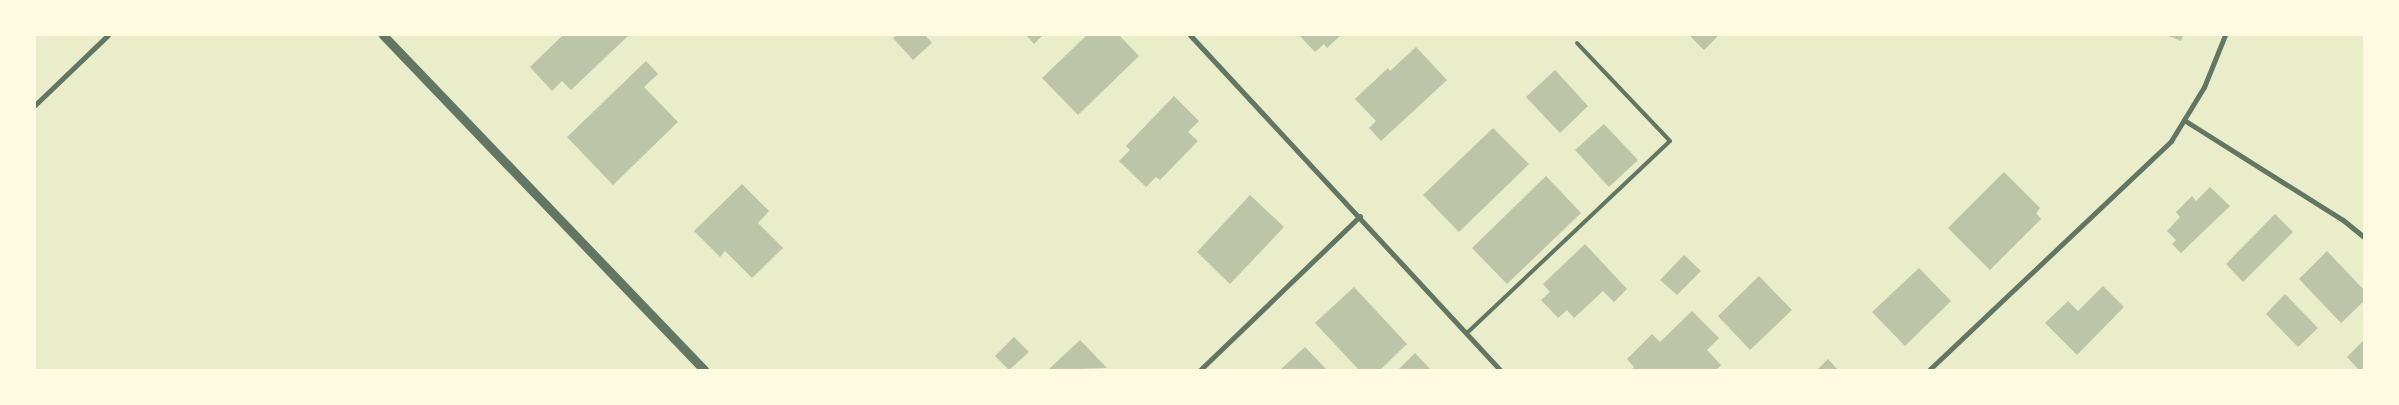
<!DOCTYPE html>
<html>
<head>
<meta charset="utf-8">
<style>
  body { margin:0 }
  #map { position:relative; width:2399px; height:405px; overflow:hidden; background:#e9edc9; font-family:Poppins,sans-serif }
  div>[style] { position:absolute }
  .building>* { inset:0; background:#bcc5a7 }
  .service>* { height:4px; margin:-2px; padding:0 2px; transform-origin:2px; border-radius:2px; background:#617663 }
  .minor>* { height:5px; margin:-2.5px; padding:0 2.5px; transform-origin:2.5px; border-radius:2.5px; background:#617663 }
  .tertiary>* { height:9px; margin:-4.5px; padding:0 4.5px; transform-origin:4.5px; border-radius:4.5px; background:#617663 }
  span { translate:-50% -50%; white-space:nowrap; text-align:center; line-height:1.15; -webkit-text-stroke:4px #fefae0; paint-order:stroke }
  .frame { position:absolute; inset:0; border:36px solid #fefae0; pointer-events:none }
</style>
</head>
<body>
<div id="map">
  <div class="building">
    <div style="clip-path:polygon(563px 35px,629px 35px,571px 90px,562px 81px,552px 91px,530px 67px)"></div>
    <div style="clip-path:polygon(897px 35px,925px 35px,932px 43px,913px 60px,893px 38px)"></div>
    <div style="clip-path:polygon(1026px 35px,1043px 35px,1034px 44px)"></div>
    <div style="clip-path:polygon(1087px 35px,1119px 35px,1139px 56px,1078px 115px,1042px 78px)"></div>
    <div style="clip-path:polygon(1299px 35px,1341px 35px,1327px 48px,1324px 44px,1315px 52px)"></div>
    <div style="clip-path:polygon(1689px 35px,1719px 35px,1704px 50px)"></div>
    <div style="clip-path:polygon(2166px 35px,2183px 35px,2181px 41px)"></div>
    <div style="clip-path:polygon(1416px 47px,1447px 80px,1381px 141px,1369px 128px,1376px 121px,1355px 99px,1388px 68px,1390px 71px)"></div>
    <div style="clip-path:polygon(646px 61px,658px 74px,644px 87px,678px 122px,613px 185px,567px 137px)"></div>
    <div style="clip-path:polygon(1555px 70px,1588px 106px,1560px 133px,1526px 97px)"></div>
    <div style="clip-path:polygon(1174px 96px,1199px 121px,1188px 132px,1198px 141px,1160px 180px,1156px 177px,1146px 187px,1119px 161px,1130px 150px,1126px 146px)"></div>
    <div style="clip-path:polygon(1604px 124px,1638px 160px,1609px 187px,1575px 150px)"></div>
    <div style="clip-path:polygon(1493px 128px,1529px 164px,1459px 232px,1423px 195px)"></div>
    <div style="clip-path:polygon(2004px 172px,2040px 208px,2036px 213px,2041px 219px,1990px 270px,1948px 228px)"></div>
    <div style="clip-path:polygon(1546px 176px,1581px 213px,1507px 284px,1472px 248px)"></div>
    <div style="clip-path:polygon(742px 184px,769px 211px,758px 223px,783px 248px,752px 278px,725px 251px,720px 257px,694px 231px)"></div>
    <div style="clip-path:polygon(2210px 187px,2230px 206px,2181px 253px,2172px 244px,2176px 240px,2167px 231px,2180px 217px,2176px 212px,2192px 196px,2196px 201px)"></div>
    <div style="clip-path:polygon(1250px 195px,1284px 227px,1230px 284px,1197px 252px)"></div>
    <div style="clip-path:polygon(2275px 214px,2293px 232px,2243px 282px,2226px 264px)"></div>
    <div style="clip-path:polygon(1585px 244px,1627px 289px,1614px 302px,1603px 291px,1574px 318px,1567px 310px,1558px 318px,1541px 300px,1550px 292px,1543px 284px)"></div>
    <div style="clip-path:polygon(2327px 251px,2364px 290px,2364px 301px,2341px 323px,2299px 279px)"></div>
    <div style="clip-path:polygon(1684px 255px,1701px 271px,1677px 295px,1660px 280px)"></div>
    <div style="clip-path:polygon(1919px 268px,1951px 301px,1905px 346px,1872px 312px)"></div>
    <div style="clip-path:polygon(1759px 276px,1792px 310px,1750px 350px,1718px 316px)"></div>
    <div style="clip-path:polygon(2103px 286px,2124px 307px,2077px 355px,2045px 323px,2068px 301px,2078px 311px)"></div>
    <div style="clip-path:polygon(1354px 287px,1407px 344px,1380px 370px,1359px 370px,1315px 323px)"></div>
    <div style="clip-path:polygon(2285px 294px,2318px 328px,2298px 347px,2266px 314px)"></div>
    <div style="clip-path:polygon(1692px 311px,1719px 338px,1707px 350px,1721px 365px,1716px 370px,1631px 370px,1634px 367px,1627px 359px,1652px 334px,1660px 342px)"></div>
    <div style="clip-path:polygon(1014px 337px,1029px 352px,1009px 370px,995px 356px)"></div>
    <div style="clip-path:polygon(1080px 340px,1107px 368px,1048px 370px)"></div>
    <div style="clip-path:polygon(2364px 340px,2364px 370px,2359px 370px,2347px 357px)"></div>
    <div style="clip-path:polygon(1305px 347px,1327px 370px,1280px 370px)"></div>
    <div style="clip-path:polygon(1415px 353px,1431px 370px,1398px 370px)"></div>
    <div style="clip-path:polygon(1828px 359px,1838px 370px,1817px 370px)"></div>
  </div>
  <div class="service">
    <div style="left:1467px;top:333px;width:279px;rotate:-43.4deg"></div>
    <div style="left:1670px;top:141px;width:135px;rotate:-133.5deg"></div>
  </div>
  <div class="minor">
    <div style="left:1190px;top:35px;width:456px;rotate:47.2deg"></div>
    <div style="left:35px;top:105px;width:101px;rotate:-43.8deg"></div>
    <div style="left:2184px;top:120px;width:188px;rotate:32.2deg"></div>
    <div style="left:2343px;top:220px;width:27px;rotate:39deg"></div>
    <div style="left:1200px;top:370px;width:222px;rotate:-43.9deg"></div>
    <div style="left:1929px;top:370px;width:333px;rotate:-43.4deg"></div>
    <div style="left:2171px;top:141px;width:63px;rotate:-58.6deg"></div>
    <div style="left:2204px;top:87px;width:56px;rotate:-68deg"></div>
  </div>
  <div class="tertiary">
    <div style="left:383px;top:35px;width:464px;rotate:46.2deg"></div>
  </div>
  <div class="frame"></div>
</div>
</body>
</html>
